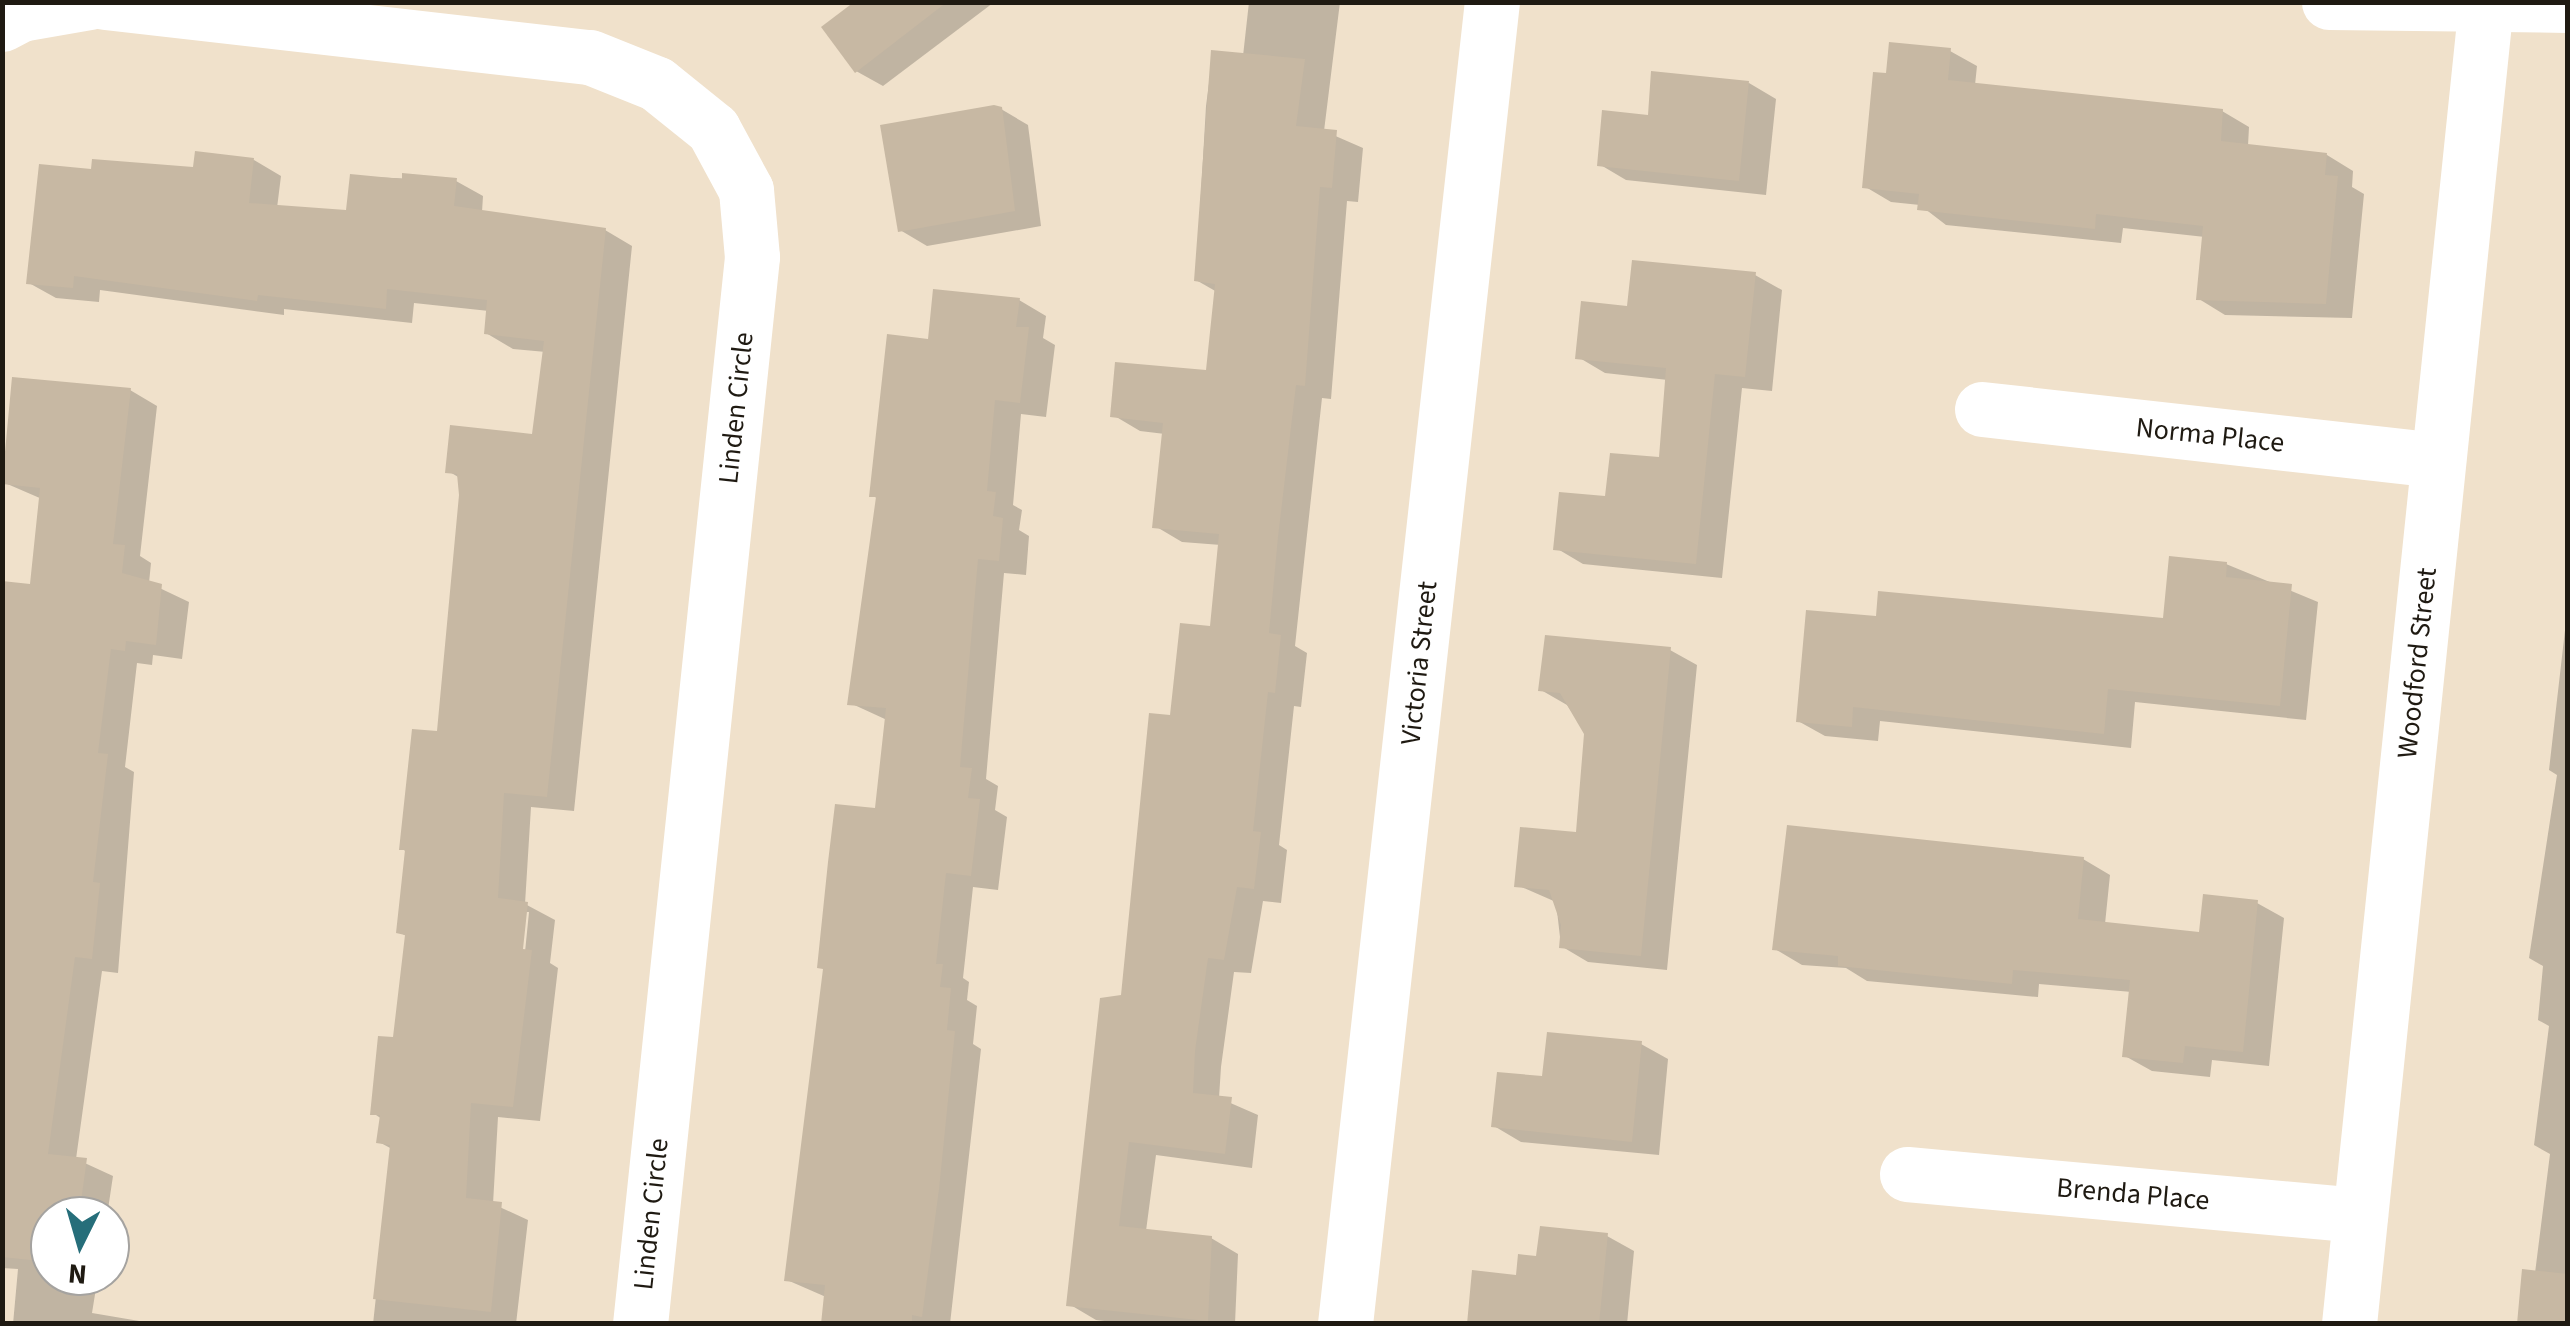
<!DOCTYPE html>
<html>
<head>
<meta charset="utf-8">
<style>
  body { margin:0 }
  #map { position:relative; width:2570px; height:1326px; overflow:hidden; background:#f0e1cb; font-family:"Source Sans 3",sans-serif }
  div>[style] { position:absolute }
  .shadow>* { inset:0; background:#0003 }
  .building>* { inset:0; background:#c7b8a3 }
  .street>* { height:55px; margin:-27.5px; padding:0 27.5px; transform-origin:27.5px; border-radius:27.5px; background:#fff }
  span { translate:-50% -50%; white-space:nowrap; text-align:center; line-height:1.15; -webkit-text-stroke:8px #fff; paint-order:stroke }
  .street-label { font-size:28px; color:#1f1a12 }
  .frame { position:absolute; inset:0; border:5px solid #1f1a12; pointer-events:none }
  .north { position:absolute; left:30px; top:1196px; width:100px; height:100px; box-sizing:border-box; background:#fff; border:2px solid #a5a3a0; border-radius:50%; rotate:185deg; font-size:28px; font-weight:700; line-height:40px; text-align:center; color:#1f1a12 }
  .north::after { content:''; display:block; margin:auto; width:35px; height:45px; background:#266e7a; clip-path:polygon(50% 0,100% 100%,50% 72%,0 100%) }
</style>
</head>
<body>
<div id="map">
  <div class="shadow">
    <div style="clip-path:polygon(1249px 2px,1340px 2px,1324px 131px,1363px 148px,1358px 202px,1347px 201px,1331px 399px,1322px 398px,1305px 553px,1295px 646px,1307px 653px,1301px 707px,1294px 706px,1279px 845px,1287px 850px,1281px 903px,1263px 901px,1251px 973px,1234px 972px,1221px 1067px,1219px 1098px,1258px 1115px,1252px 1168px,1156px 1155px,1146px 1231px,1211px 1238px,1238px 1254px,1235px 1324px,1130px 1324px,1096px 1320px,1069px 1304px,1172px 718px,1212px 629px,1221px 545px,1182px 542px,1155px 526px,1165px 434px,1140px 431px,1113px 415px,1208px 373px,1217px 292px,1196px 280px,1206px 106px,1213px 53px,1243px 56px)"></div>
    <div style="clip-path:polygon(858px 3px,993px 2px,993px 3px,883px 86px,856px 71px)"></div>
    <div style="clip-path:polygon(1950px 51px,1977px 66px,1975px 85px,2222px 111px,2249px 127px,2248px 146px,2327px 155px,2353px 171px,2352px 187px,2364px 194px,2352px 318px,2225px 315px,2199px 299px,2205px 237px,2123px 228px,2121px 243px,1946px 225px,1920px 205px,1891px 202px,1864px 186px,1888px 76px)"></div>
    <div style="clip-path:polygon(1749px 83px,1776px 99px,1766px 195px,1626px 180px,1599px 164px,1650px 117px)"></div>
    <div style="clip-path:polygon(1001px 109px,1028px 125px,1041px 226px,927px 246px,900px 230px)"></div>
    <div style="clip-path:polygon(evenodd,254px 160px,281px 176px,277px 208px,348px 212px,352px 176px,456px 181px,483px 196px,482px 212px,605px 230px,632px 246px,574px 811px,531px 807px,525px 904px,555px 920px,550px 963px,558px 968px,540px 1121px,498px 1117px,493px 1204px,528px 1220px,516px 1324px,373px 1324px,392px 1149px,379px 1142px,382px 1119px,373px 1113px,395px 1040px,408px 937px,399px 932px,407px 852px,402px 849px,439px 734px,462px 495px,460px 478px,448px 471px,534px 436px,546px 352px,513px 349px,486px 333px,489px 311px,414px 303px,412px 323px,284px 309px,284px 315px,100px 290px,99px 302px,56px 298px,29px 283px,93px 172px,195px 170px,254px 160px,525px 912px,529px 912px,524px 962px,519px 961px,525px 912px)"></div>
    <div style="clip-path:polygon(1755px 275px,1782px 290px,1772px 391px,1742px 388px,1722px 578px,1583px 564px,1556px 548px,1661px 460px,1668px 380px,1605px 373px,1578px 357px,1629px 309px)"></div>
    <div style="clip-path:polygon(1019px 300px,1046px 316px,1043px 338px,1055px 345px,1046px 417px,1021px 414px,1013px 505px,1022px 510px,1019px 530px,1029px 536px,1026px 575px,1004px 573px,986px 779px,998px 786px,995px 810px,1007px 817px,998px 890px,973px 887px,963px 978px,969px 982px,967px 1000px,977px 1006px,973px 1044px,981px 1049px,950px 1324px,823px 1324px,826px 1297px,787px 1280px,825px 970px,878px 811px,887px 720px,850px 703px,878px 499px,872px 495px,930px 341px)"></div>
    <div style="clip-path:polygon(130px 390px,157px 406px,140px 556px,151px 563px,149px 583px,189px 602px,182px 659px,153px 655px,152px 665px,137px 663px,125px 767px,134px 772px,118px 973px,102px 971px,76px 1159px,113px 1176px,107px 1216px,50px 1216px,50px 1276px,98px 1276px,92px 1313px,157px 1324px,13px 1324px,18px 1269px,2px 1268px,2px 850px,42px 499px,5px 483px)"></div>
    <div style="clip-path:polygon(2226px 564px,2318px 602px,2306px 720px,2135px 702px,2131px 748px,1880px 721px,1878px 741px,1825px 736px,1798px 721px,1878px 619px,2165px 621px)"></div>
    <div style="clip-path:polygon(2568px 604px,2568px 1324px,2535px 1273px,2550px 1154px,2534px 1145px,2549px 1026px,2538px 1020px,2543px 966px,2529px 958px,2557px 775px,2549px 770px)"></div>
    <div style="clip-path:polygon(1670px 650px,1697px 665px,1667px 970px,1588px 962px,1561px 946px,1556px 902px,1517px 885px,1578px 835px,1587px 734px,1567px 705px,1541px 690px)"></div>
    <div style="clip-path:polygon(2083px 859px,2110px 875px,2105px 924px,2201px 934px,2257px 903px,2284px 918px,2269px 1066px,2212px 1060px,2210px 1077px,2152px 1071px,2125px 1056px,2132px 992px,2039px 984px,2038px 997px,1867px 981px,1846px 968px,1802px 965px,1775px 949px)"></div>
    <div style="clip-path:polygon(1641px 1044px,1668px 1059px,1659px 1155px,1521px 1142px,1494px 1126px,1544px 1079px)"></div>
    <div style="clip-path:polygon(1607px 1236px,1634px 1251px,1627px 1324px,1473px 1324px,1538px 1259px)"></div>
  </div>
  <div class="building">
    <div style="clip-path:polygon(854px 2px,947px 2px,855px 73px,821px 27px)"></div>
    <div style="clip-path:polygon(1889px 42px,1951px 48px,1948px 80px,2223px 109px,2221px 141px,2327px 153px,2325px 175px,2338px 176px,2326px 304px,2196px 300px,2203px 226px,2096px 214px,2095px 229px,1917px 210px,1919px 194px,1862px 188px,1873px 72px,1886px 73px)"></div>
    <div style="clip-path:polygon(1211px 50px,1305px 59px,1296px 126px,1337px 130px,1332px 188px,1320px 187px,1305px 386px,1296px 385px,1278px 537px,1269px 633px,1281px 635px,1275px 693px,1268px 692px,1253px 831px,1261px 832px,1254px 889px,1237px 887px,1224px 960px,1208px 958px,1195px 1051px,1193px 1093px,1232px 1097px,1225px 1154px,1129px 1142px,1119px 1226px,1212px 1236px,1208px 1321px,1066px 1306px,1100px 998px,1121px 995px,1149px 713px,1170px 715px,1180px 623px,1210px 626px,1219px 534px,1152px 528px,1163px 423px,1110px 417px,1115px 362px,1206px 370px,1215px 284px,1194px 281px)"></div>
    <div style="clip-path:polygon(1651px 71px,1749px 81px,1739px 181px,1597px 166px,1602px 110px,1648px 115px)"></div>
    <div style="clip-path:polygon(994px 105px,1002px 107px,1015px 211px,898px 232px,880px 125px)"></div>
    <div style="clip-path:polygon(195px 151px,254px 158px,249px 203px,346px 210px,350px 174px,402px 179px,402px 173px,457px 178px,454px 206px,606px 228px,547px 797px,504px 793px,498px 898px,528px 902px,523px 949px,532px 950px,513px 1107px,471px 1103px,466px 1198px,502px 1202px,491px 1312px,373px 1299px,390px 1145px,376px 1143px,380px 1115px,370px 1115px,378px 1036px,393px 1037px,405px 935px,396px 933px,405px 850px,399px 850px,412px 729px,437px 731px,459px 495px,457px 474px,445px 473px,450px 425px,532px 434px,544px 341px,484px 334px,487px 300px,387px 289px,386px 309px,258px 295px,257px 301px,74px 276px,73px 288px,26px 284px,39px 164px,91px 169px,92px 159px,193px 167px)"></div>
    <div style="clip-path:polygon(1632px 260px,1756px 272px,1745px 377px,1715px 374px,1696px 564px,1553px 550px,1559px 492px,1605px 496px,1610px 453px,1659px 457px,1666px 368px,1575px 359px,1581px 301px,1627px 306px)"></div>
    <div style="clip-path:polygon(933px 289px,1020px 298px,1016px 327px,1029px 327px,1020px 403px,995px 400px,987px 491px,996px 492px,993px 516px,1003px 518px,999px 561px,978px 559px,960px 767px,972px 768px,968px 798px,980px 799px,971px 876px,946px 873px,936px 964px,943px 964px,940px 987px,951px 988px,947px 1030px,955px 1031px,939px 1189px,922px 1317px,912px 1315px,912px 1324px,821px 1324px,825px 1285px,784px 1281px,823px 969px,817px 968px,828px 862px,835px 804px,875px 808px,886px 708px,847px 705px,876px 497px,869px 497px,887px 334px,928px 339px)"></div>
    <div style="clip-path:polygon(12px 377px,131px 388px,113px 544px,125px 545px,122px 573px,162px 584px,156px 645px,126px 641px,125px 651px,111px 649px,98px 753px,108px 754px,93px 882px,100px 883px,92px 959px,75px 957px,48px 1154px,87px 1158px,79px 1216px,50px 1216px,50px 1262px,2px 1257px,2px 581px,30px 584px,40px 488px,2px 484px)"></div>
    <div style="clip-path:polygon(2169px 556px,2227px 562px,2226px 577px,2292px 584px,2280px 706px,2108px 689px,2104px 734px,1853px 707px,1852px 727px,1796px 722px,1806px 610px,1876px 616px,1878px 591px,2163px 618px)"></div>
    <div style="clip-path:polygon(1545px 635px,1671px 647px,1641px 956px,1559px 948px,1561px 925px,1549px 890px,1514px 887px,1520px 827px,1576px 832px,1584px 734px,1560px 693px,1538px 691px)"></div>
    <div style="clip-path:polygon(1787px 825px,2084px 857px,2078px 919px,2199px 932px,2203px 894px,2258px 900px,2243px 1052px,2185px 1046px,2183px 1063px,2122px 1057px,2130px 980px,2013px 970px,2012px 984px,1838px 966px,1838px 956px,1772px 950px)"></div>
    <div style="clip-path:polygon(1547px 1032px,1642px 1041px,1632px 1142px,1491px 1127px,1497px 1072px,1542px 1076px)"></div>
    <div style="clip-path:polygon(1540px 1226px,1608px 1233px,1599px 1324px,1467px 1324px,1472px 1270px,1516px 1275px,1518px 1254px,1536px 1256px)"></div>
    <div style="clip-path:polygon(2522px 1269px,2568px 1274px,2568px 1324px,2517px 1324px)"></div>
  </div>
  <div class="street">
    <div style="left:105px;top:2px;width:488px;rotate:6.5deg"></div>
    <div style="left:590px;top:57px;width:72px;rotate:21.9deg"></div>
    <div style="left:657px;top:84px;width:72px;rotate:38.8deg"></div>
    <div style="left:713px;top:129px;width:69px;rotate:61.6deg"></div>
    <div style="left:746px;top:190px;width:67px;rotate:84.9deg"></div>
    <div style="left:752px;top:257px;width:1073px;rotate:95.99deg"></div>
    <div style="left:2329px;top:2px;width:239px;rotate:0.7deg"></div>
    <div style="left:2px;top:24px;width:21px;rotate:-28deg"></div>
    <div style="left:21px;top:14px;width:70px;rotate:-9.9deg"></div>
    <div style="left:1982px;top:409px;width:459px;rotate:6.4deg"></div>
    <div style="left:1907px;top:1174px;width:455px;rotate:5.2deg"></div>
    <div style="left:1345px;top:1324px;width:1330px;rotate:-83.66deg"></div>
    <div style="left:2349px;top:1324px;width:1329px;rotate:-84.08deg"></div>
  </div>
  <div class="street-label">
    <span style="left:736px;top:408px;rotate:-84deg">Linden Circle</span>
    <span style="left:2210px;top:435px;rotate:6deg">Norma Place</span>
    <span style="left:1419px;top:663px;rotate:-84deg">Victoria Street</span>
    <span style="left:2417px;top:663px;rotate:-84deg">Woodford Street</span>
    <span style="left:2133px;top:1194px;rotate:5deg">Brenda Place</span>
    <span style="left:651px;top:1214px;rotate:-84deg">Linden Circle</span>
  </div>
  <div class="frame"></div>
  <div class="north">N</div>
</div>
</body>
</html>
